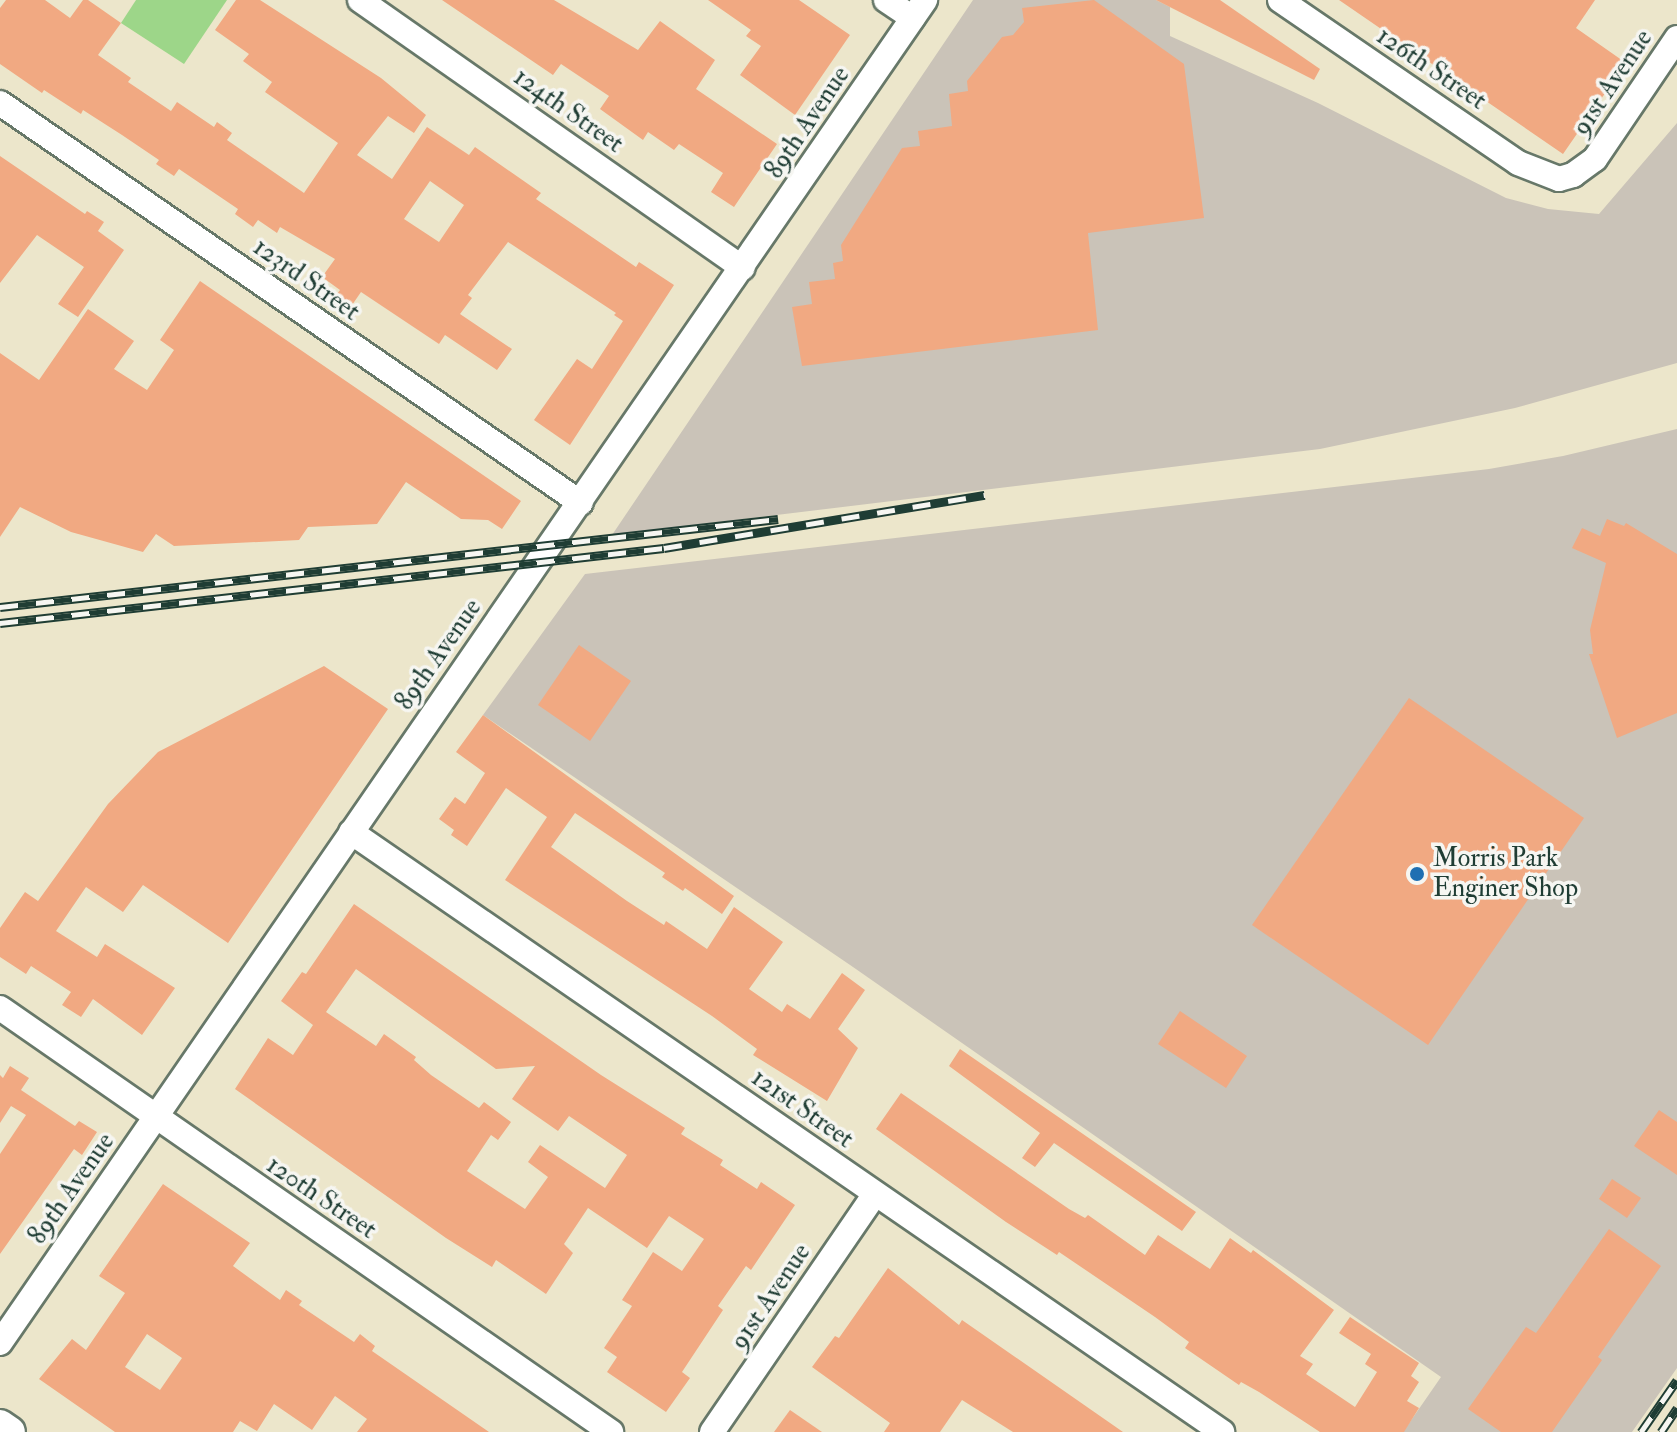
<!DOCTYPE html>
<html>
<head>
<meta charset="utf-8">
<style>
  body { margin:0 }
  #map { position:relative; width:1677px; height:1432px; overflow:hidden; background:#ece6cb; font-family:"IM FELL Double Pica",serif }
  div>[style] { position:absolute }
  .industrial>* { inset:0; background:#cac3b8 }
  .green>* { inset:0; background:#9dd689 }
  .building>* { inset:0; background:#f1a982 }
  .roads { filter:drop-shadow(2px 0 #677869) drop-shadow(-2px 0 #677869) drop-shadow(0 2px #677869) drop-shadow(0 -2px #677869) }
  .minor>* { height:24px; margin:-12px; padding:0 12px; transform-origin:12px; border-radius:12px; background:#fff }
  .tertiary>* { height:30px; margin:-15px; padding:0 15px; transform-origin:15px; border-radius:15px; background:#fff }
  .rail>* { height:9px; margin-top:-4.5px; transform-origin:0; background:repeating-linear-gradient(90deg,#f6f6f2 0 18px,#1f3d34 0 36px); box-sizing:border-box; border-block:2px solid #1f3d34 }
  .dots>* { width:22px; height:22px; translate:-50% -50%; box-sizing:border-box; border:4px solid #f6f6f2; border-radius:50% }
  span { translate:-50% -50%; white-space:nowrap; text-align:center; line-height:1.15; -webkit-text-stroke:7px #f6f6f2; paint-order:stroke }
  .street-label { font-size:26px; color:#1f3d34 }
  .poi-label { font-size:26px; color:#1f3d34 }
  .left { translate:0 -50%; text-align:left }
</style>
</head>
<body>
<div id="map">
  <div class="industrial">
    <div style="clip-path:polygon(973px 0,1156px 0,1170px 7px,1170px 36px,1318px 103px,1506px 198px,1548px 209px,1599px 214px,1677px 123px,1677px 363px,1515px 408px,1320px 449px,612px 535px)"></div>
    <div style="clip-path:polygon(1677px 429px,1677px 1368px,1632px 1432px,1403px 1432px,1441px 1377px,853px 967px,483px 715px,585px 574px,1489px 469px,1563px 456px)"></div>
  </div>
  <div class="green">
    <div style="clip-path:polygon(136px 0,227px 0,184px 64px,121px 23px)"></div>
  </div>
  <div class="building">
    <div style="clip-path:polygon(evenodd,6px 0,45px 0,70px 18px,83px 0,88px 0,121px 23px,98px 55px,131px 78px,128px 82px,171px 111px,177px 102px,214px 127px,217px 122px,232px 133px,227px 140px,304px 193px,338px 143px,265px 92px,272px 82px,243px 61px,249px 54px,215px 30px,236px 0,260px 0,381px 78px,426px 115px,414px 133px,388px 116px,357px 155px,392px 179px,427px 127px,469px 155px,475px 147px,541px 193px,536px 199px,636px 267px,639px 262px,674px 285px,570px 445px,534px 420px,577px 359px,592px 369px,623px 321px,614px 315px,616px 313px,508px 242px,468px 295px,472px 298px,460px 314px,512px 349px,497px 370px,445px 335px,439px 344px,361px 292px,350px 308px,334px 298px,340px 290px,322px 277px,335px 259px,280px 227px,277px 233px,258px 220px,253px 227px,235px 214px,238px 209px,179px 169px,174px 176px,156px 164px,159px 160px,122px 135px,83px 110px,81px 114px,44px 90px,42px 93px,0 64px,0 8px,6px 0,430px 181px,464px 205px,439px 242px,404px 219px,430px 181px)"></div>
    <div style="clip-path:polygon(442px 0,554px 0,638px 50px,660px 21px,715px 60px,696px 89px,777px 144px,734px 207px,711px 192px,723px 173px,679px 144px,674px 150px,648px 132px,643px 140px,600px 109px,609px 96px,561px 64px,553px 75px)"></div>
    <div style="clip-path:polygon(708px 0,799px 0,850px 35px,795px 115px,740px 75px,761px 46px,746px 36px,751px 30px)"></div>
    <div style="clip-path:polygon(1094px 0,1184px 64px,1204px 218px,1088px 233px,1098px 330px,802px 366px,792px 307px,812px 304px,809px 282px,835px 279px,833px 263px,843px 261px,841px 245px,902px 148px,920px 146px,918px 131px,952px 126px,949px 94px,968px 91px,967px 81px,1002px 37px,1013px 35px,1024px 22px,1022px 8px)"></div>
    <div style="clip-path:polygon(1156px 0,1220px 0,1320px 69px,1314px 80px)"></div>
    <div style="clip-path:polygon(1339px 0,1595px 0,1576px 28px,1626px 63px,1563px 154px)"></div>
    <div style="clip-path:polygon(0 156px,85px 214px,87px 211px,104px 222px,98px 231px,124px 250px,78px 317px,58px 304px,84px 267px,37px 235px,0 283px)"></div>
    <div style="clip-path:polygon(200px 281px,521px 501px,502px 529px,488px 520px,461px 519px,406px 482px,377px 524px,308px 527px,299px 540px,174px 546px,156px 534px,143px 552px,71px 532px,20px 507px,0 537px,0 353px,39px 380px,88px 309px,134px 341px,114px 369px,147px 390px,174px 350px,160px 340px)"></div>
    <div style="clip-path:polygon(1607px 519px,1624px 526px,1626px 523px,1677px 554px,1677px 713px,1617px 738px,1589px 654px,1593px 654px,1590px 630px,1606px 563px,1572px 548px,1582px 528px,1600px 536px)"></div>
    <div style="clip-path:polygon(579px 645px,631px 681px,590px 741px,538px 705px)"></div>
    <div style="clip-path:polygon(324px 666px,388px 709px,228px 943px,143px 885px,123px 912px,86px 887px,56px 931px,97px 957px,105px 944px,175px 988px,142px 1035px,93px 999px,81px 1017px,62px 1005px,71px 992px,31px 966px,26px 974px,0 957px,0 928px,25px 892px,38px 901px,108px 804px,158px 752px)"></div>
    <div style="clip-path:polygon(1409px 698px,1584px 818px,1428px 1045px,1252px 925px)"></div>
    <div style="clip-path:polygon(483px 715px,734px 896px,722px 914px,685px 888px,683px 891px,662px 877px,665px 873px,575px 813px,551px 847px,627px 901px,664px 925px,666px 921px,707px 949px,734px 907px,783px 942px,749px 989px,782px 1012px,787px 1004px,810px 1019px,842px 973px,865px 990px,838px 1029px,858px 1048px,827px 1101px,753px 1055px,757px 1049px,712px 1016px,505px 880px,547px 817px,506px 788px,467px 846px,451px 835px,454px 830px,439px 819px,455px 797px,465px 804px,485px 773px,456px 752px)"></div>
    <div style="clip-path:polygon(evenodd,354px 904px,601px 1075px,685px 1128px,681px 1134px,723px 1160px,720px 1165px,757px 1189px,761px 1182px,795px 1205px,751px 1270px,746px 1266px,718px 1306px,723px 1310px,682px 1372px,690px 1378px,666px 1412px,607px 1372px,617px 1357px,604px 1348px,632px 1306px,622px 1300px,653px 1252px,682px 1271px,704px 1239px,669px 1216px,647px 1248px,588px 1208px,564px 1244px,573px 1253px,546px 1294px,496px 1260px,492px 1267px,446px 1238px,235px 1089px,268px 1038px,293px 1055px,313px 1025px,281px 1001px,302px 972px,306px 974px,354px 904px,356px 969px,496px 1069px,535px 1066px,512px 1099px,558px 1131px,569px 1116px,627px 1155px,605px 1188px,540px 1145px,528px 1162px,548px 1177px,525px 1209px,467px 1171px,491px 1135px,498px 1140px,511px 1122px,484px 1102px,479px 1108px,431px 1075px,414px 1060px,416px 1057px,384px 1034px,376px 1046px,326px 1012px,356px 969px)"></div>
    <div style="clip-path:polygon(1180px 1011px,1247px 1056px,1226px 1088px,1158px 1044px)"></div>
    <div style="clip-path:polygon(960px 1049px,1196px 1212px,1182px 1231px,1054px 1143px,1035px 1167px,1022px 1158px,1040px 1133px,949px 1066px)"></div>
    <div style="clip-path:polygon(10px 1066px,29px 1078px,21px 1090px,75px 1126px,79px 1121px,97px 1132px,82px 1155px,74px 1149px,0 1254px,0 1154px,26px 1115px,11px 1106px,0 1123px,0 1075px,3px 1078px)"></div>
    <div style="clip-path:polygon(901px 1093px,1069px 1209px,1085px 1218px,1088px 1215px,1145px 1255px,1158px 1235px,1210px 1269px,1230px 1238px,1251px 1253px,1253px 1250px,1334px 1310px,1300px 1356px,1313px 1364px,1306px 1374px,1355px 1407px,1377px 1372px,1365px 1364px,1371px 1354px,1339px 1333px,1350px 1317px,1419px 1363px,1411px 1376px,1419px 1382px,1407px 1401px,1419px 1408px,1404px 1432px,1320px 1432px,1259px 1392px,1241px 1382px,1239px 1385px,1185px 1348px,1189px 1342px,1155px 1317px,1059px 1252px,1057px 1255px,1006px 1222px,876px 1129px)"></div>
    <div style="clip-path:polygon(1659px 1110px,1677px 1122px,1677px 1175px,1634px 1146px)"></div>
    <div style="clip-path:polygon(1612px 1179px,1641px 1198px,1627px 1218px,1599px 1199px)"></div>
    <div style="clip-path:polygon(evenodd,163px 1184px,250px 1243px,233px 1266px,280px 1300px,286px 1290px,302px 1301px,299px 1305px,354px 1342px,360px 1334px,375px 1346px,372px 1351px,489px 1432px,357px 1432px,367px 1419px,335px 1396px,312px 1430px,274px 1404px,257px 1431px,240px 1421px,233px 1432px,115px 1432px,39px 1379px,72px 1339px,86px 1350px,125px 1293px,99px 1276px,163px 1184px,147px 1334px,182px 1358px,160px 1390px,125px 1367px,147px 1334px)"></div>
    <div style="clip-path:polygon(1609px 1229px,1661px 1266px,1598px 1357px,1602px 1360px,1552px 1432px,1501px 1432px,1468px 1409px,1526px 1327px,1536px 1333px)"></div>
    <div style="clip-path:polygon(888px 1268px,959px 1325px,962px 1320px,1123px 1432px,1013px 1432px,962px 1400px,940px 1432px,884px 1432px,890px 1423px,812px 1367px,835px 1336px,839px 1338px)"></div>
    <div style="clip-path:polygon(790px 1410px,822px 1432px,774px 1432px)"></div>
  </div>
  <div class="roads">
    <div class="minor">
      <div style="left:360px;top:0;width:467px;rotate:35deg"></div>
      <div style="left:886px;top:0;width:32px;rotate:34deg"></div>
      <div style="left:1280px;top:0;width:288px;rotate:34.4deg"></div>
      <div style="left:1518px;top:163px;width:44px;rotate:21.3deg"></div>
      <div style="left:1559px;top:179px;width:15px;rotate:-16deg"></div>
      <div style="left:1573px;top:175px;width:27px;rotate:-36deg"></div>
      <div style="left:1595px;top:159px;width:146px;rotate:-55.9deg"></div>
      <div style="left:0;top:103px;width:705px;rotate:34.55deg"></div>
      <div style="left:351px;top:832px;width:1058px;rotate:34.56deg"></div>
      <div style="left:0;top:1008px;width:744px;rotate:34.76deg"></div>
      <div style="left:0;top:1343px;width:1631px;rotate:-55.44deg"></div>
      <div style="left:712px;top:1432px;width:288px;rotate:-55.6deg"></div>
    </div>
    <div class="tertiary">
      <div style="left:0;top:1425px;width:12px;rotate:35deg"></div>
    </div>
  </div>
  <div class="rail">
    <div style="left:0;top:607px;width:783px;rotate:-6.45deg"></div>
    <div style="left:0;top:623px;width:668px;rotate:-6.44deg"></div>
    <div style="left:664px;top:548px;width:325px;rotate:-9.4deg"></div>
    <div style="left:1641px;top:1432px;width:63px;rotate:-55.3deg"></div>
    <div style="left:1661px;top:1432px;width:29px;rotate:-56deg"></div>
  </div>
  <div class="dots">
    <div style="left:1417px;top:874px;background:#1f6fb2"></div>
  </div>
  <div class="street-label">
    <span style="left:1431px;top:69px;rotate:34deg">126th Street</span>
    <span style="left:1613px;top:83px;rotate:-56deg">91st Avenue</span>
    <span style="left:568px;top:111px;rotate:35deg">124th Street</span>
    <span style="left:808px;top:123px;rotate:-56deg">89th Avenue</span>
    <span style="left:306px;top:280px;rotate:35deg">123rd Street</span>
    <span style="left:439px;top:655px;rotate:-55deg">89th Avenue</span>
    <span style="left:802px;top:1109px;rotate:35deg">121st Street</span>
    <span style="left:72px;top:1189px;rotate:-55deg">89th Avenue</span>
    <span style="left:321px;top:1198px;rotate:34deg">120th Street</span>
    <span style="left:771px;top:1297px;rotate:-56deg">91st Avenue</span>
  </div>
  <div class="poi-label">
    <span class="left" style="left:1433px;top:874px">Morris Park<br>Enginer Shop</span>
  </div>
</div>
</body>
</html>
